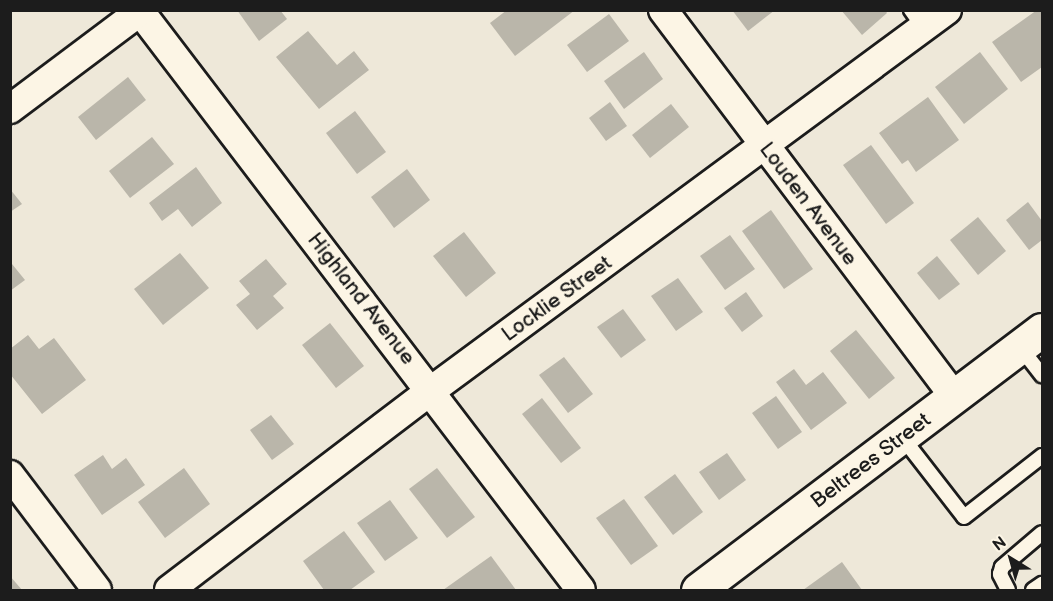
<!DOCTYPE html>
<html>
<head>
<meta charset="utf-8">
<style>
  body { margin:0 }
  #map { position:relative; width:1053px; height:601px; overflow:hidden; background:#eee8d9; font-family:"Balsamiq Sans",sans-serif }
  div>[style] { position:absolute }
  .building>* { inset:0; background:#bab6aa }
  .roads { filter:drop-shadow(2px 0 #1c1c1c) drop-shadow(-2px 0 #1c1c1c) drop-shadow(0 2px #1c1c1c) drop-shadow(0 -2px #1c1c1c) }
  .lane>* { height:14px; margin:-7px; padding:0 7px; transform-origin:7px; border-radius:7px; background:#fcf5e5 }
  .street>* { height:28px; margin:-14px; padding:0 14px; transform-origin:14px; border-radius:14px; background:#fcf5e5 }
  .secondary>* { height:33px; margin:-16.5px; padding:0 16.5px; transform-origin:16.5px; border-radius:16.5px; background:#fcf5e5 }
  span { translate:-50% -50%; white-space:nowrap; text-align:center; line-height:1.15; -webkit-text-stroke:4.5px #fcf5e5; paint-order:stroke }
  .street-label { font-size:21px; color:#1c1c1c }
  .frame { position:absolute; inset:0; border:12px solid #1c1c1c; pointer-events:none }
  .north { position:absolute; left:981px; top:529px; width:60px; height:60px; -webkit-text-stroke:4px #fcf5e5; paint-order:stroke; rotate:323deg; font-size:16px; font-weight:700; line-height:24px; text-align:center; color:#1c1c1c }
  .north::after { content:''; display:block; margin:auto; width:21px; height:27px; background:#1c1c1c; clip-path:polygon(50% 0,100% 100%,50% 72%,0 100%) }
</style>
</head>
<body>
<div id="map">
  <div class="building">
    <div style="clip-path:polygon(237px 10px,280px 10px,287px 19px,259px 41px)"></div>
    <div style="clip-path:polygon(507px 10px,575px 10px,515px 56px,490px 23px)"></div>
    <div style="clip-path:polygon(732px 10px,775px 10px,748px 31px)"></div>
    <div style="clip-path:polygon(841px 10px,885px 10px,887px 13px,862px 35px)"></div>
    <div style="clip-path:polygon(1037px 10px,1042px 10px,1042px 67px,1021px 82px,992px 42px)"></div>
    <div style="clip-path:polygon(609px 14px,629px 41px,587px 72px,567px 45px)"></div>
    <div style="clip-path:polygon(308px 31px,337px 65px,354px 51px,369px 70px,319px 109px,276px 57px)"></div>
    <div style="clip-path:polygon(644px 52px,663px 79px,624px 109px,604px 81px)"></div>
    <div style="clip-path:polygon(980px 52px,1008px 89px,964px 124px,935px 87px)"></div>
    <div style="clip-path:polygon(128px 77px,146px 100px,96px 140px,78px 117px)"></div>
    <div style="clip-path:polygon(928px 97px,959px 140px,916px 172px,908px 160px,902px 164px,879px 133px)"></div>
    <div style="clip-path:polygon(610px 102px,627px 126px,606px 141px,589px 118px)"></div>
    <div style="clip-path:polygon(671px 104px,689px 127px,650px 158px,632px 135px)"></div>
    <div style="clip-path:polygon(355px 111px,386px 152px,357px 174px,326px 133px)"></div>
    <div style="clip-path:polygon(152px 137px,174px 164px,130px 198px,109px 171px)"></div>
    <div style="clip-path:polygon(871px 145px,914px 203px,886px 224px,843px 165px)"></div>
    <div style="clip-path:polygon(196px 167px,222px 203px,192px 227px,178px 209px,162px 221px,149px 203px)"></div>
    <div style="clip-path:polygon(407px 169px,430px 200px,394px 228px,371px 197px)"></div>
    <div style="clip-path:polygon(10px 189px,22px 204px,10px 212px)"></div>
    <div style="clip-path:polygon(1028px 202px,1042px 221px,1042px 240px,1029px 250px,1006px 220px)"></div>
    <div style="clip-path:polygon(771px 210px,813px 269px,784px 289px,742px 231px)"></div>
    <div style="clip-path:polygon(978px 217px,1006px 251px,978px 275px,950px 240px)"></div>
    <div style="clip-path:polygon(464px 232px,496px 273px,466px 297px,433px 256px)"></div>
    <div style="clip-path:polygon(730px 235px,755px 269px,725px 290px,700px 256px)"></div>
    <div style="clip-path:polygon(180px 253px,209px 288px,163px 325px,134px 289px)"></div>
    <div style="clip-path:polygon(937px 256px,960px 284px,939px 300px,917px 273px)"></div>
    <div style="clip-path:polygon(266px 259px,287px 284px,273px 296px,284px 308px,257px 330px,236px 305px,250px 294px,239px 281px)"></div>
    <div style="clip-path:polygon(12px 264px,25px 280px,10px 291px,10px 265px)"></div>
    <div style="clip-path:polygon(678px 278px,703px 312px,676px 331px,651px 296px)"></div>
    <div style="clip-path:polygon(746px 292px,763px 316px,742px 332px,724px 308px)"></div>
    <div style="clip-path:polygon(623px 309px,646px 340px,621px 358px,597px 327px)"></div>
    <div style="clip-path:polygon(330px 323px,364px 366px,336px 388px,302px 345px)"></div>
    <div style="clip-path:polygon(856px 330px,895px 378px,869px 399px,830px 351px)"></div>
    <div style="clip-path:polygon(28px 335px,39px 349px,54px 338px,86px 380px,42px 414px,10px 374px,10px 349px)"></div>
    <div style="clip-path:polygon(564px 357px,593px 394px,568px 413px,539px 375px)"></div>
    <div style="clip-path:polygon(794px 369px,806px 385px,823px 372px,847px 403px,811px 430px,776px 382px)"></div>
    <div style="clip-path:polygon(776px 396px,802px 432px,778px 449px,752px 413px)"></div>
    <div style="clip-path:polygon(542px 398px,581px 448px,561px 463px,522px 414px)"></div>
    <div style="clip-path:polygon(271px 415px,294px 444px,272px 460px,250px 430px)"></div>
    <div style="clip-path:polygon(727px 453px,746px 480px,719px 500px,699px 472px)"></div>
    <div style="clip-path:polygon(103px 455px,112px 469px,126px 458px,145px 485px,102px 515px,74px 475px)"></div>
    <div style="clip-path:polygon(184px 468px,210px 504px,165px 538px,138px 502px)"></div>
    <div style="clip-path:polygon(437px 468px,475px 517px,447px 538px,409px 489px)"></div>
    <div style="clip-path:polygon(675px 474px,703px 512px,673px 535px,644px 497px)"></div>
    <div style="clip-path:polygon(624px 499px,658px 546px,631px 565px,596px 518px)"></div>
    <div style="clip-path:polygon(390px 500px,418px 538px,385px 561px,357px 523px)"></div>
    <div style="clip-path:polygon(344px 531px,375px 572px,350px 590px,324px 590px,303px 561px)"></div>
    <div style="clip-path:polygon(491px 556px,516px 590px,443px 590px)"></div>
    <div style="clip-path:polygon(842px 562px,862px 590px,803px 590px)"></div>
    <div style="clip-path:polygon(10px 576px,22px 590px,10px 590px)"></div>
  </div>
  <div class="roads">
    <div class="lane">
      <div style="left:911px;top:10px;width:22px;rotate:54deg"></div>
      <div style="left:1020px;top:347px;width:36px;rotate:52deg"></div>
      <div style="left:902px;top:437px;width:101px;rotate:52.2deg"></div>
      <div style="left:964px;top:517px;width:99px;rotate:-38deg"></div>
      <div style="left:1008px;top:590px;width:18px;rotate:-117deg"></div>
      <div style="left:1000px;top:574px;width:7px;rotate:-74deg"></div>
      <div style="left:1002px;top:567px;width:52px;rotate:-40.4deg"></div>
      <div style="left:1033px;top:590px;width:11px;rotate:-34deg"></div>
    </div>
    <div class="street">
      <div style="left:139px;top:10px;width:729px;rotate:52.69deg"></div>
      <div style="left:663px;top:10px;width:485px;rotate:53deg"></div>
      <div style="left:10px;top:109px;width:165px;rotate:-36.9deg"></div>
      <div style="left:10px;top:475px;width:144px;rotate:52.9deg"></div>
      <div style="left:169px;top:590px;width:330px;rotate:-37.3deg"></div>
      <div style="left:432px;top:390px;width:640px;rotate:-36.42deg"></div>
    </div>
    <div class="secondary">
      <div style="left:698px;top:590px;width:431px;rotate:-37.1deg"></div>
    </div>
  </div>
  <div class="street-label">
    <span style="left:808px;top:204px;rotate:53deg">Louden Avenue</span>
    <span style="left:361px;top:299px;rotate:52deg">Highland Avenue</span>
    <span style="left:557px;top:299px;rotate:-36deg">Locklie Street</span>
    <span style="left:871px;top:461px;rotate:-37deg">Beltrees Street</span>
  </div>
  <div class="frame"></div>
  <div class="north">N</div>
</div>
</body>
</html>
